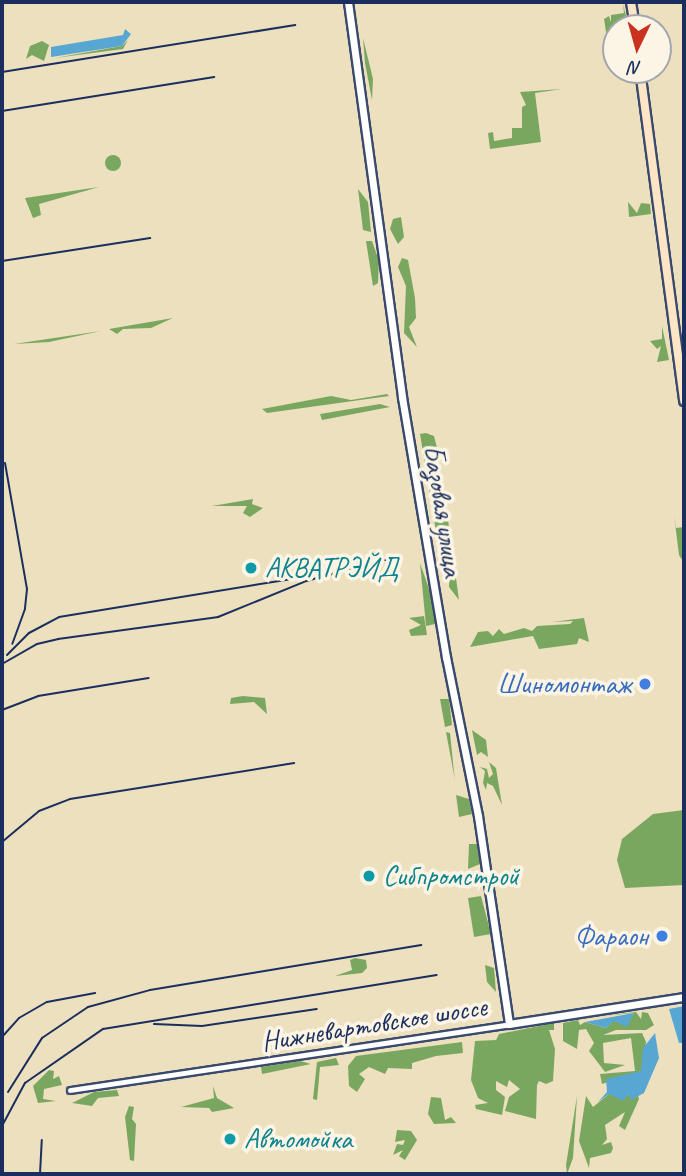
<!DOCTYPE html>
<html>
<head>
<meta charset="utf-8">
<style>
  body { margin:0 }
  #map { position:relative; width:686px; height:1176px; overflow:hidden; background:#ede0bf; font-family:Caveat,sans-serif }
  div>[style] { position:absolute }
  .forest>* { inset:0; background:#7aa760 }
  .round { border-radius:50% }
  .water>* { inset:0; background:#58a7d2 }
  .roads { filter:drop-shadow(2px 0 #3a4a6d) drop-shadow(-2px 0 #3a4a6d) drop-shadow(0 2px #3a4a6d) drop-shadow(0 -2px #3a4a6d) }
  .minor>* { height:5px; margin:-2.5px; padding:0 2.5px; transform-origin:2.5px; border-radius:2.5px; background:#fff }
  .tertiary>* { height:7px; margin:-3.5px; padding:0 3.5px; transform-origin:3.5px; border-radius:3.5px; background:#fff }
  .secondary>* { height:8px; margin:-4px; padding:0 4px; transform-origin:4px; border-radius:4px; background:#fde5c5 }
  .rail>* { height:2px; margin:-1px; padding:0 1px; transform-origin:1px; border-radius:1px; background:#1b2f5e }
  .dots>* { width:19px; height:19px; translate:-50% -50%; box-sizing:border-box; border:4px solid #fcf5e5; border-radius:50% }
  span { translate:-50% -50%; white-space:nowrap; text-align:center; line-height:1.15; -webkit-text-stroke:7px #fcf5e5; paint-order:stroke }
  .street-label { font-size:28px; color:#1b2f5e }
  .culture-label { font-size:28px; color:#0d838f }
  .left { translate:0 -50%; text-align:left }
  .shop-label { font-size:28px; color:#366cbe }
  .right { translate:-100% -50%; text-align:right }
  .frame { position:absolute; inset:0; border:4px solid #1b2f5e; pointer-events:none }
  .north { position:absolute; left:602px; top:14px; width:70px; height:70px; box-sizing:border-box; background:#fcf5e5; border:2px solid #a2a6af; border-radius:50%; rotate:185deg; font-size:19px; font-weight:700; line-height:28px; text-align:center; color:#1b2f5e }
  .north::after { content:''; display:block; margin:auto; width:24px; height:32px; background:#c8321e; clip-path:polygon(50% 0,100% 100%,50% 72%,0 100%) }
</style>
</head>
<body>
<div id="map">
  <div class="forest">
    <div style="clip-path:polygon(623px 4px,629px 28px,616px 28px,616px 49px,610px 57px,604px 19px,609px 16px,611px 22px,611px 15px,624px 13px)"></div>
    <div style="clip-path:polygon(363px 38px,373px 79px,372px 100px,365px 63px)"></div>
    <div style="clip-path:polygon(128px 40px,123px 49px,55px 58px,122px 46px)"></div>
    <div style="clip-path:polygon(42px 41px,49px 45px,44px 61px,32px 55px,26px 59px,30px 46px)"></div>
    <div style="clip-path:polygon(562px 89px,535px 93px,541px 142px,490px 149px,488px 133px,493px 132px,494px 141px,512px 138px,512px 128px,522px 128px,522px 107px,526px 105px,520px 92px)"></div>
    <div class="round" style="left:105px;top:155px;width:16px;height:16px"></div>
    <div style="clip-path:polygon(99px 187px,39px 204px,41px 215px,33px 218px,25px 198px)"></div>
    <div style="clip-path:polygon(358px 189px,368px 202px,371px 232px,363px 230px)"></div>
    <div style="clip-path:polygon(628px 202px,637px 213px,641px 203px,650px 204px,651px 214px,629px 217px)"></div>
    <div style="clip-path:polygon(401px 217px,404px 237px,398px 244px,390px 229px,393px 219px)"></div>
    <div style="clip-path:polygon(366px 241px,372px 241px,379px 261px,378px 283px,373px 286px)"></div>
    <div style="clip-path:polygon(402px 258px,408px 260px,415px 298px,416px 318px,409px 327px,417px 347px,404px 333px,406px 286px,398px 267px)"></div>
    <div style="clip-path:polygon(173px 318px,151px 328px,123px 329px,117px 334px,109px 329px)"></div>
    <div style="clip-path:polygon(662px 326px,669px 360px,657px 362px,661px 346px,657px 349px,650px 341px,662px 339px)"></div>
    <div style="clip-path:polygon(101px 331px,49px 342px,14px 344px)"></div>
    <div style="clip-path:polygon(387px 394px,389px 396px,267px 413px,262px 409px,331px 396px,351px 400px)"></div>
    <div style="clip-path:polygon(380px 404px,390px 407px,322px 420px,320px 414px)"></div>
    <div style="clip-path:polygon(426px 433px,434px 436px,437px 448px,433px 465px,441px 477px,437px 488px,448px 520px,459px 600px,449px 587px,450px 563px,436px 531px,420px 434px)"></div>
    <div style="clip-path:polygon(253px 499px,252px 504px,263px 508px,250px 517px,243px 513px,247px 506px,212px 506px)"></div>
    <div style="clip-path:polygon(674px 515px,676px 528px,684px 527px,684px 563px,679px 555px)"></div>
    <div style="clip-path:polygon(420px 563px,435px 606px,435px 624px,426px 626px)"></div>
    <div style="clip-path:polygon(424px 616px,427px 635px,411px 636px,409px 630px,421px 625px,409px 618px)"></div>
    <div style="clip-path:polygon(584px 618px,589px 642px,579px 638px,577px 644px,539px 649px,533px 636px,470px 647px,478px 632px,488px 631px,493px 636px,499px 629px,504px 634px,524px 628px,532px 631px,537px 626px,570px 624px,573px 621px,552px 622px)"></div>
    <div style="clip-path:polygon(243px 696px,265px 698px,267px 714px,254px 702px,230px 704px,231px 698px)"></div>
    <div style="clip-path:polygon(440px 699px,449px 699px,452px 725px,445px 727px)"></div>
    <div style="clip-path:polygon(472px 730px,486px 740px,488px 757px,481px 752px,477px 755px)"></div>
    <div style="clip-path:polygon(446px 732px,450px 733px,455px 782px,454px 775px)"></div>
    <div style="clip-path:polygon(489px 762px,496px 768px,502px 805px,493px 786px,487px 783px,486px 790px,483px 783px,485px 771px,480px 767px,487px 769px,489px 778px,493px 774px)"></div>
    <div style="clip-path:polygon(456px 795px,469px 799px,472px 814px,459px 817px)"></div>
    <div style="clip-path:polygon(684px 810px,684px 885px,625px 888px,617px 860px,622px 839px,653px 814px)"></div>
    <div style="clip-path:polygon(469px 844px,477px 844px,480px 864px,468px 869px)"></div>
    <div style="clip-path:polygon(481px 896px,491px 934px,474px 937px,468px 898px)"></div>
    <div style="clip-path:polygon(355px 958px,366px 960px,367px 968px,362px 973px,335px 976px,352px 970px,350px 960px)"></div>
    <div style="clip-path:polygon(485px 965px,494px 968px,496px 992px,487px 982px)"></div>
    <div style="clip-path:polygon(636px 1012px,641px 1019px,642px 1012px,648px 1013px,654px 1025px,646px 1030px,616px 1030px,603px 1035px,642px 1033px,646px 1042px,642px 1071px,602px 1084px,600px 1074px,635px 1071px,631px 1038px,603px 1043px,604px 1063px,625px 1065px,605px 1072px,589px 1051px,594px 1043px,586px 1029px,579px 1030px,577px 1049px,563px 1041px,563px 1023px,578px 1020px,580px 1025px,585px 1022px,606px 1028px,613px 1021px,629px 1021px,634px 1013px,603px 1016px)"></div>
    <div style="clip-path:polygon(554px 1023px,554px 1030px,549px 1030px,555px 1049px,553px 1081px,546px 1084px,539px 1081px,537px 1085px,536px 1119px,505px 1111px,509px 1097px,520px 1089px,509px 1080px,507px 1087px,496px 1081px,496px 1090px,505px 1097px,502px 1115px,476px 1109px,475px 1105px,488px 1103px,478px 1098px,471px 1080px,475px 1041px,496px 1040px,499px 1034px)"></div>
    <div style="clip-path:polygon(462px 1042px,463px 1053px,436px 1056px,412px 1063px,412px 1069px,388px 1068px,385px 1074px,369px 1067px,359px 1074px,365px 1079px,357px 1092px,349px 1086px,348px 1066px,356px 1056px)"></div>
    <div style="clip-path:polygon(336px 1058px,339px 1065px,320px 1067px,317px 1100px,313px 1099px,317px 1062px)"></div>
    <div style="clip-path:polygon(300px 1061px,311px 1064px,262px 1074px,261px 1067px)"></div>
    <div style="clip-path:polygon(49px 1070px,54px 1071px,53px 1079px,59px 1076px,62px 1085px,44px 1089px,43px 1099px,56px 1101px,38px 1103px,33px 1086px)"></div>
    <div style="clip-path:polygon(213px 1086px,217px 1098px,234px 1108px,212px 1112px,209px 1108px,181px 1107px,214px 1098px)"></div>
    <div style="clip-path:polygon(117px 1090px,119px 1096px,98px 1098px,92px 1106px,72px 1103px,94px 1092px)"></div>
    <div style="clip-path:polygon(609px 1094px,638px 1095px,639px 1099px,625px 1130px,619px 1126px,625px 1112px,605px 1125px,607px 1139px,602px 1145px,611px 1142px,613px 1148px,611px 1153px,590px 1158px,589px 1168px,579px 1141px,586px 1096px,593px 1107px)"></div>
    <div style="clip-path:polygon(577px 1096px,573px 1158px,567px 1174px,566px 1165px)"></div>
    <div style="clip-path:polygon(431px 1097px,441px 1098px,445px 1120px,451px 1117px,456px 1123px,434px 1124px,428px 1114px)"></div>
    <div style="clip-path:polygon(129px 1106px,134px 1107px,132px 1119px,136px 1124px,134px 1161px,130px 1160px,125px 1117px)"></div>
    <div style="clip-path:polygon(397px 1130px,411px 1131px,417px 1140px,405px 1160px,399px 1156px,403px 1150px,393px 1155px,397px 1144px,403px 1145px,405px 1140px,395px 1142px)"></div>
  </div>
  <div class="water">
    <div style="clip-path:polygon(125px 29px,131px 34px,122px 46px,51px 57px,51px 47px,123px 35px)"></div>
    <div style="clip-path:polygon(684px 1006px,684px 1043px,679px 1043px,669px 1009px)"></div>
    <div style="clip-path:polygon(634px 1013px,627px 1027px,614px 1021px,606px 1028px,585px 1022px)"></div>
    <div style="clip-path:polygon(655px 1033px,659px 1058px,644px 1093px,631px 1100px,628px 1094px,624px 1101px,609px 1094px,598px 1102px,607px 1092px,606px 1079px,641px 1071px,643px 1048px)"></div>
  </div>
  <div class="roads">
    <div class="minor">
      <div style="left:70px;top:1090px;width:444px;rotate:-8.5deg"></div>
    </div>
    <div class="tertiary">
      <div style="left:348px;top:2px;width:399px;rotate:82.2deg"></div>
      <div style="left:402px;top:397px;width:264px;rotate:80.4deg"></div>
      <div style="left:446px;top:657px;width:162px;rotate:78.6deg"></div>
      <div style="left:478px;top:816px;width:210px;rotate:81.5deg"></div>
      <div style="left:509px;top:1024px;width:177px;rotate:-8.8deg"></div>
    </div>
    <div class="secondary">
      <div style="left:631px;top:2px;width:26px;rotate:81deg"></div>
      <div style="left:640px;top:70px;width:334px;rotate:82.4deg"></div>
    </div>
  </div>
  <div class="rail">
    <div style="left:2px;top:72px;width:297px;rotate:-9.1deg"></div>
    <div style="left:2px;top:111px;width:215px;rotate:-9.1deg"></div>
    <div style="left:2px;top:261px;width:150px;rotate:-8.8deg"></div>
    <div style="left:5px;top:463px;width:128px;rotate:80.1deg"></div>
    <div style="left:27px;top:589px;width:20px;rotate:96deg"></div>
    <div style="left:25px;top:609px;width:37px;rotate:110deg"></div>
    <div style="left:7px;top:655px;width:31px;rotate:-45deg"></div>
    <div style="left:29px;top:633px;width:34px;rotate:-28deg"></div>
    <div style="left:59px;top:617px;width:242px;rotate:-9.3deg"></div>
    <div style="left:2px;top:664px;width:40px;rotate:-29.7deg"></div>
    <div style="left:37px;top:644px;width:22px;rotate:-13deg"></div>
    <div style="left:58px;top:639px;width:162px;rotate:-7.8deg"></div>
    <div style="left:218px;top:617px;width:95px;rotate:-22.2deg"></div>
    <div style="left:306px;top:581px;width:85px;rotate:-15deg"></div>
    <div style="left:2px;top:710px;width:39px;rotate:-21deg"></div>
    <div style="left:38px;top:696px;width:112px;rotate:-9.2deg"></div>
    <div style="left:2px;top:842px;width:48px;rotate:-40deg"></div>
    <div style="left:39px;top:811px;width:33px;rotate:-21deg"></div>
    <div style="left:70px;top:799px;width:227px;rotate:-9.1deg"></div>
    <div style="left:154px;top:1024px;width:48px;rotate:2.4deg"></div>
    <div style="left:202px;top:1026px;width:116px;rotate:-8.4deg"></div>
    <div style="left:2px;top:1037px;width:25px;rotate:-48deg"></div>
    <div style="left:19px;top:1018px;width:32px;rotate:-30deg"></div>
    <div style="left:47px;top:1002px;width:49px;rotate:-10.6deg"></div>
    <div style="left:8px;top:1092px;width:64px;rotate:-57.8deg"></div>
    <div style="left:42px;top:1038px;width:55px;rotate:-34deg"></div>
    <div style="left:88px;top:1007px;width:64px;rotate:-15.3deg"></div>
    <div style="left:150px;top:990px;width:275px;rotate:-9.4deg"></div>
    <div style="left:2px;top:1126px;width:49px;rotate:-61.9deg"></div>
    <div style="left:25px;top:1083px;width:95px;rotate:-34.7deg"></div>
    <div style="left:103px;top:1029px;width:338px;rotate:-9.2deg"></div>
    <div style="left:40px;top:1174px;width:34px;rotate:-87deg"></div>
  </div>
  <div class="dots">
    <div style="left:251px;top:568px;background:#0f9aa8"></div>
    <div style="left:645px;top:684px;background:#3f7fe0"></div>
    <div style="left:369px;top:876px;background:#0f9aa8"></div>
    <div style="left:662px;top:936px;background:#3f7fe0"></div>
    <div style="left:230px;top:1139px;background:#0f9aa8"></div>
  </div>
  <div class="street-label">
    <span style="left:443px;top:511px;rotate:81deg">Базовая улица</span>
    <span style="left:374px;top:1024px;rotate:-9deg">Нижневартовское шоссе</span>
  </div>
  <div class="culture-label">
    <span class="left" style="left:265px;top:568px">АКВАТРЭЙД</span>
    <span class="left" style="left:383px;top:876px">Сибпромстрой</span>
    <span class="left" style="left:244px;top:1139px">Автомойка</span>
  </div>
  <div class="shop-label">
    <span class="right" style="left:631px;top:684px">Шиномонтаж</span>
    <span class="right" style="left:648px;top:936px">Фараон</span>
  </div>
  <div class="frame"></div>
  <div class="north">N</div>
</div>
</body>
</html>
